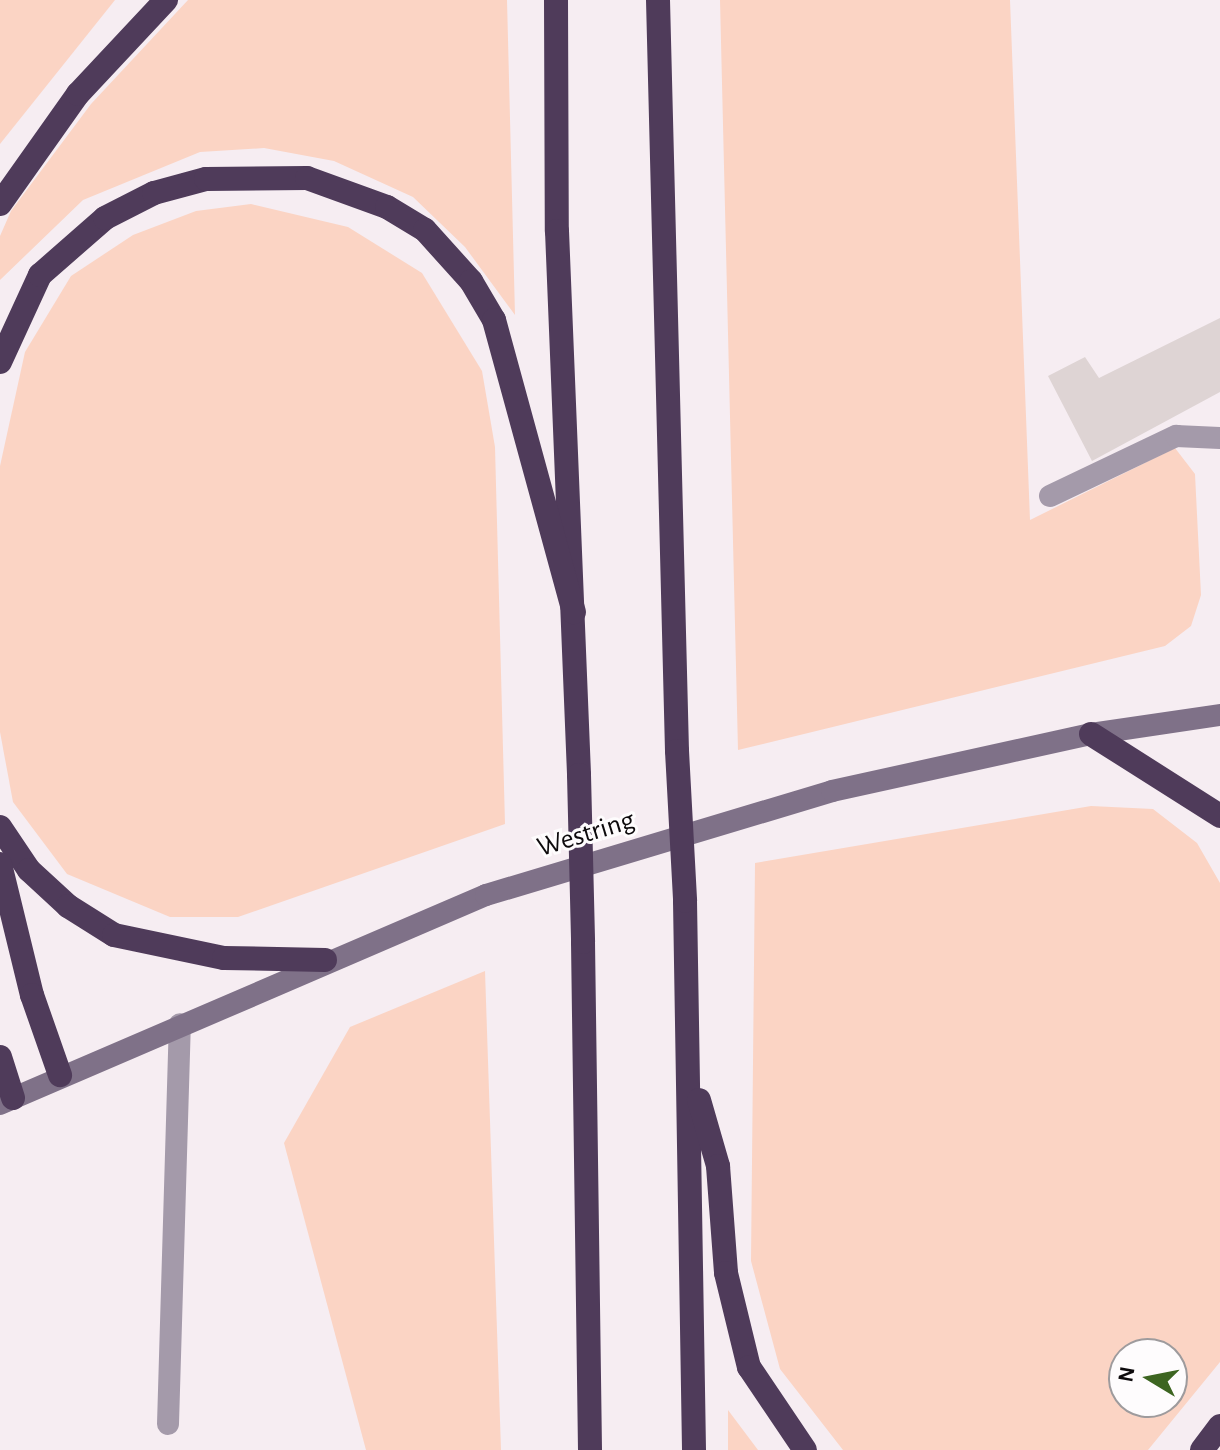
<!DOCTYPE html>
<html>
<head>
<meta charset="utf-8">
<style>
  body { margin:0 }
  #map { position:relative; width:1220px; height:1450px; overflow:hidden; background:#f6edf2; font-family:"Alegreya Sans",sans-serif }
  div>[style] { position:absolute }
  .green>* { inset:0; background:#fbd4c4 }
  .building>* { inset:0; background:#ded4d4 }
  .service>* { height:22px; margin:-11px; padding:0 11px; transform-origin:11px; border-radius:11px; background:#a49aaa }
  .secondary>* { height:22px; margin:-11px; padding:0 11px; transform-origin:11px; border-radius:11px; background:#7f7188 }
  .motorway>* { height:24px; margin:-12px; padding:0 12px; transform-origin:12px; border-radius:12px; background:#4f3b5a }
  .motorway-bridge>* { height:24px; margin:-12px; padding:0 12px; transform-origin:12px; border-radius:12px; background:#4f3b5a }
  span { translate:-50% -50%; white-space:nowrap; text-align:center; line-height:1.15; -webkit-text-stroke:6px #fefcfd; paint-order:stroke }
  .street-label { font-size:28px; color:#0d0a0c }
  .north { position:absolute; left:1108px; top:1338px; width:80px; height:80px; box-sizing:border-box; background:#fefcfd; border:2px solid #9e9b9d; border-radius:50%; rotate:280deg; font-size:22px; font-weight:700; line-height:32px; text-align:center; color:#0d0a0c }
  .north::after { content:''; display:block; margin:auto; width:28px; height:36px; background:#3d6521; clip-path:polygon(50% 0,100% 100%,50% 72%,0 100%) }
</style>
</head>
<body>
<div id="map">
  <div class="green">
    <div style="clip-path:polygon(0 0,115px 0,0 144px)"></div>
    <div style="clip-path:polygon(188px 0,507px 0,515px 315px,465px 247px,413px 197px,334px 161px,264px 148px,200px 152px,83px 200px,0 280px,0 236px,11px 211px,91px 104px)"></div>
    <div style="clip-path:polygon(720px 0,1010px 0,1030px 520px,1175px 448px,1195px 474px,1201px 595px,1191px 626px,1165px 646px,738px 750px)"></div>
    <div style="clip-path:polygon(251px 204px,348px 227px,422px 273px,482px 371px,495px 447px,505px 824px,238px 917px,170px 917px,67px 874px,13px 802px,0 732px,0 466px,25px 352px,71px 276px,133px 235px,196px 211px)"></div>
    <div style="clip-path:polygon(evenodd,1091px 806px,1153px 809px,1197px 843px,1220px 883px,1220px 1362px,1148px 1450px,843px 1450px,780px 1369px,751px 1261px,755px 863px,1091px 806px,1124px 1354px,1172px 1354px,1172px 1402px,1124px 1402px,1124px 1354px)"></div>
    <div style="clip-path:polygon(485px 971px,501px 1450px,366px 1450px,284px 1143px,350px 1027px)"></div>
    <div style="clip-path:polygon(728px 1410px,758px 1450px,728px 1450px)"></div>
  </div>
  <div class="building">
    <div style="clip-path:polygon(1220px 318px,1220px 392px,1092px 461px,1048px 376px,1085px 357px,1099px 378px)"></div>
  </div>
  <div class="service">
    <div style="left:1050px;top:496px;width:140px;rotate:-25.5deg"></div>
    <div style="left:1176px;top:436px;width:44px;rotate:2.6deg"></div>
    <div style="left:168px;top:1424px;width:400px;rotate:-88.3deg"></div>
  </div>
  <div class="secondary">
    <div style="left:0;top:1104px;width:529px;rotate:-23.27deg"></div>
    <div style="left:486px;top:895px;width:361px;rotate:-16.7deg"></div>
    <div style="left:832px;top:791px;width:265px;rotate:-12.4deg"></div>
    <div style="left:1091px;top:734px;width:130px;rotate:-8.4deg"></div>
  </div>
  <div class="motorway">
    <div style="left:556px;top:0;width:231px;rotate:89.8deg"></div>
    <div style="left:557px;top:231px;width:544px;rotate:87.68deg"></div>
    <div style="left:658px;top:0;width:751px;rotate:88.55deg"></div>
    <div style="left:0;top:204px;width:135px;rotate:-54.7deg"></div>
    <div style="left:78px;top:94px;width:129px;rotate:-46.9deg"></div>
    <div style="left:0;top:362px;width:96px;rotate:-65.3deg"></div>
    <div style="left:40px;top:275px;width:86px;rotate:-41.2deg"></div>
    <div style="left:105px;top:218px;width:55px;rotate:-27deg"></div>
    <div style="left:154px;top:193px;width:54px;rotate:-15.1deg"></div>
    <div style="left:206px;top:179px;width:101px;rotate:-0.6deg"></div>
    <div style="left:307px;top:178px;width:85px;rotate:19.9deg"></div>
    <div style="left:387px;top:207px;width:44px;rotate:31.2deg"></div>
    <div style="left:425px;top:230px;width:69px;rotate:48deg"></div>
    <div style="left:471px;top:281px;width:45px;rotate:59.5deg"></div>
    <div style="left:494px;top:320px;width:303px;rotate:74.7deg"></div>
    <div style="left:1091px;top:734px;width:153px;rotate:32.4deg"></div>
    <div style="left:0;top:827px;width:52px;rotate:56deg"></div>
    <div style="left:29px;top:870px;width:53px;rotate:42.7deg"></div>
    <div style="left:68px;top:906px;width:54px;rotate:32.2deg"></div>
    <div style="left:114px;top:935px;width:112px;rotate:11.8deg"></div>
    <div style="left:224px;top:958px;width:101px;rotate:1.1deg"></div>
    <div style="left:0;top:864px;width:135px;rotate:76.3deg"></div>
    <div style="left:32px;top:995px;width:85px;rotate:70.7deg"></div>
    <div style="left:685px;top:901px;width:549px;rotate:89.06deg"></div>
    <div style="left:583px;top:942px;width:508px;rotate:89.21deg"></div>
    <div style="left:0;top:1057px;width:43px;rotate:72.4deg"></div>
    <div style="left:699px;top:1100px;width:69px;rotate:73.9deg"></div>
    <div style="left:718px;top:1166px;width:107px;rotate:85.7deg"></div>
    <div style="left:726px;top:1273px;width:97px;rotate:76.3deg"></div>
    <div style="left:749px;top:1367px;width:100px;rotate:56deg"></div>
    <div style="left:1202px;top:1450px;width:30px;rotate:-53deg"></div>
  </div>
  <div class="motorway-bridge">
    <div style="left:677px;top:751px;width:150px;rotate:86.9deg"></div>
    <div style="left:579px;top:775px;width:167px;rotate:88.6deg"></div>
  </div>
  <div class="street-label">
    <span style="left:586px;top:834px;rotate:-17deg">Westring</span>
  </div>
  <div class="north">N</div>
</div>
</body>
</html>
